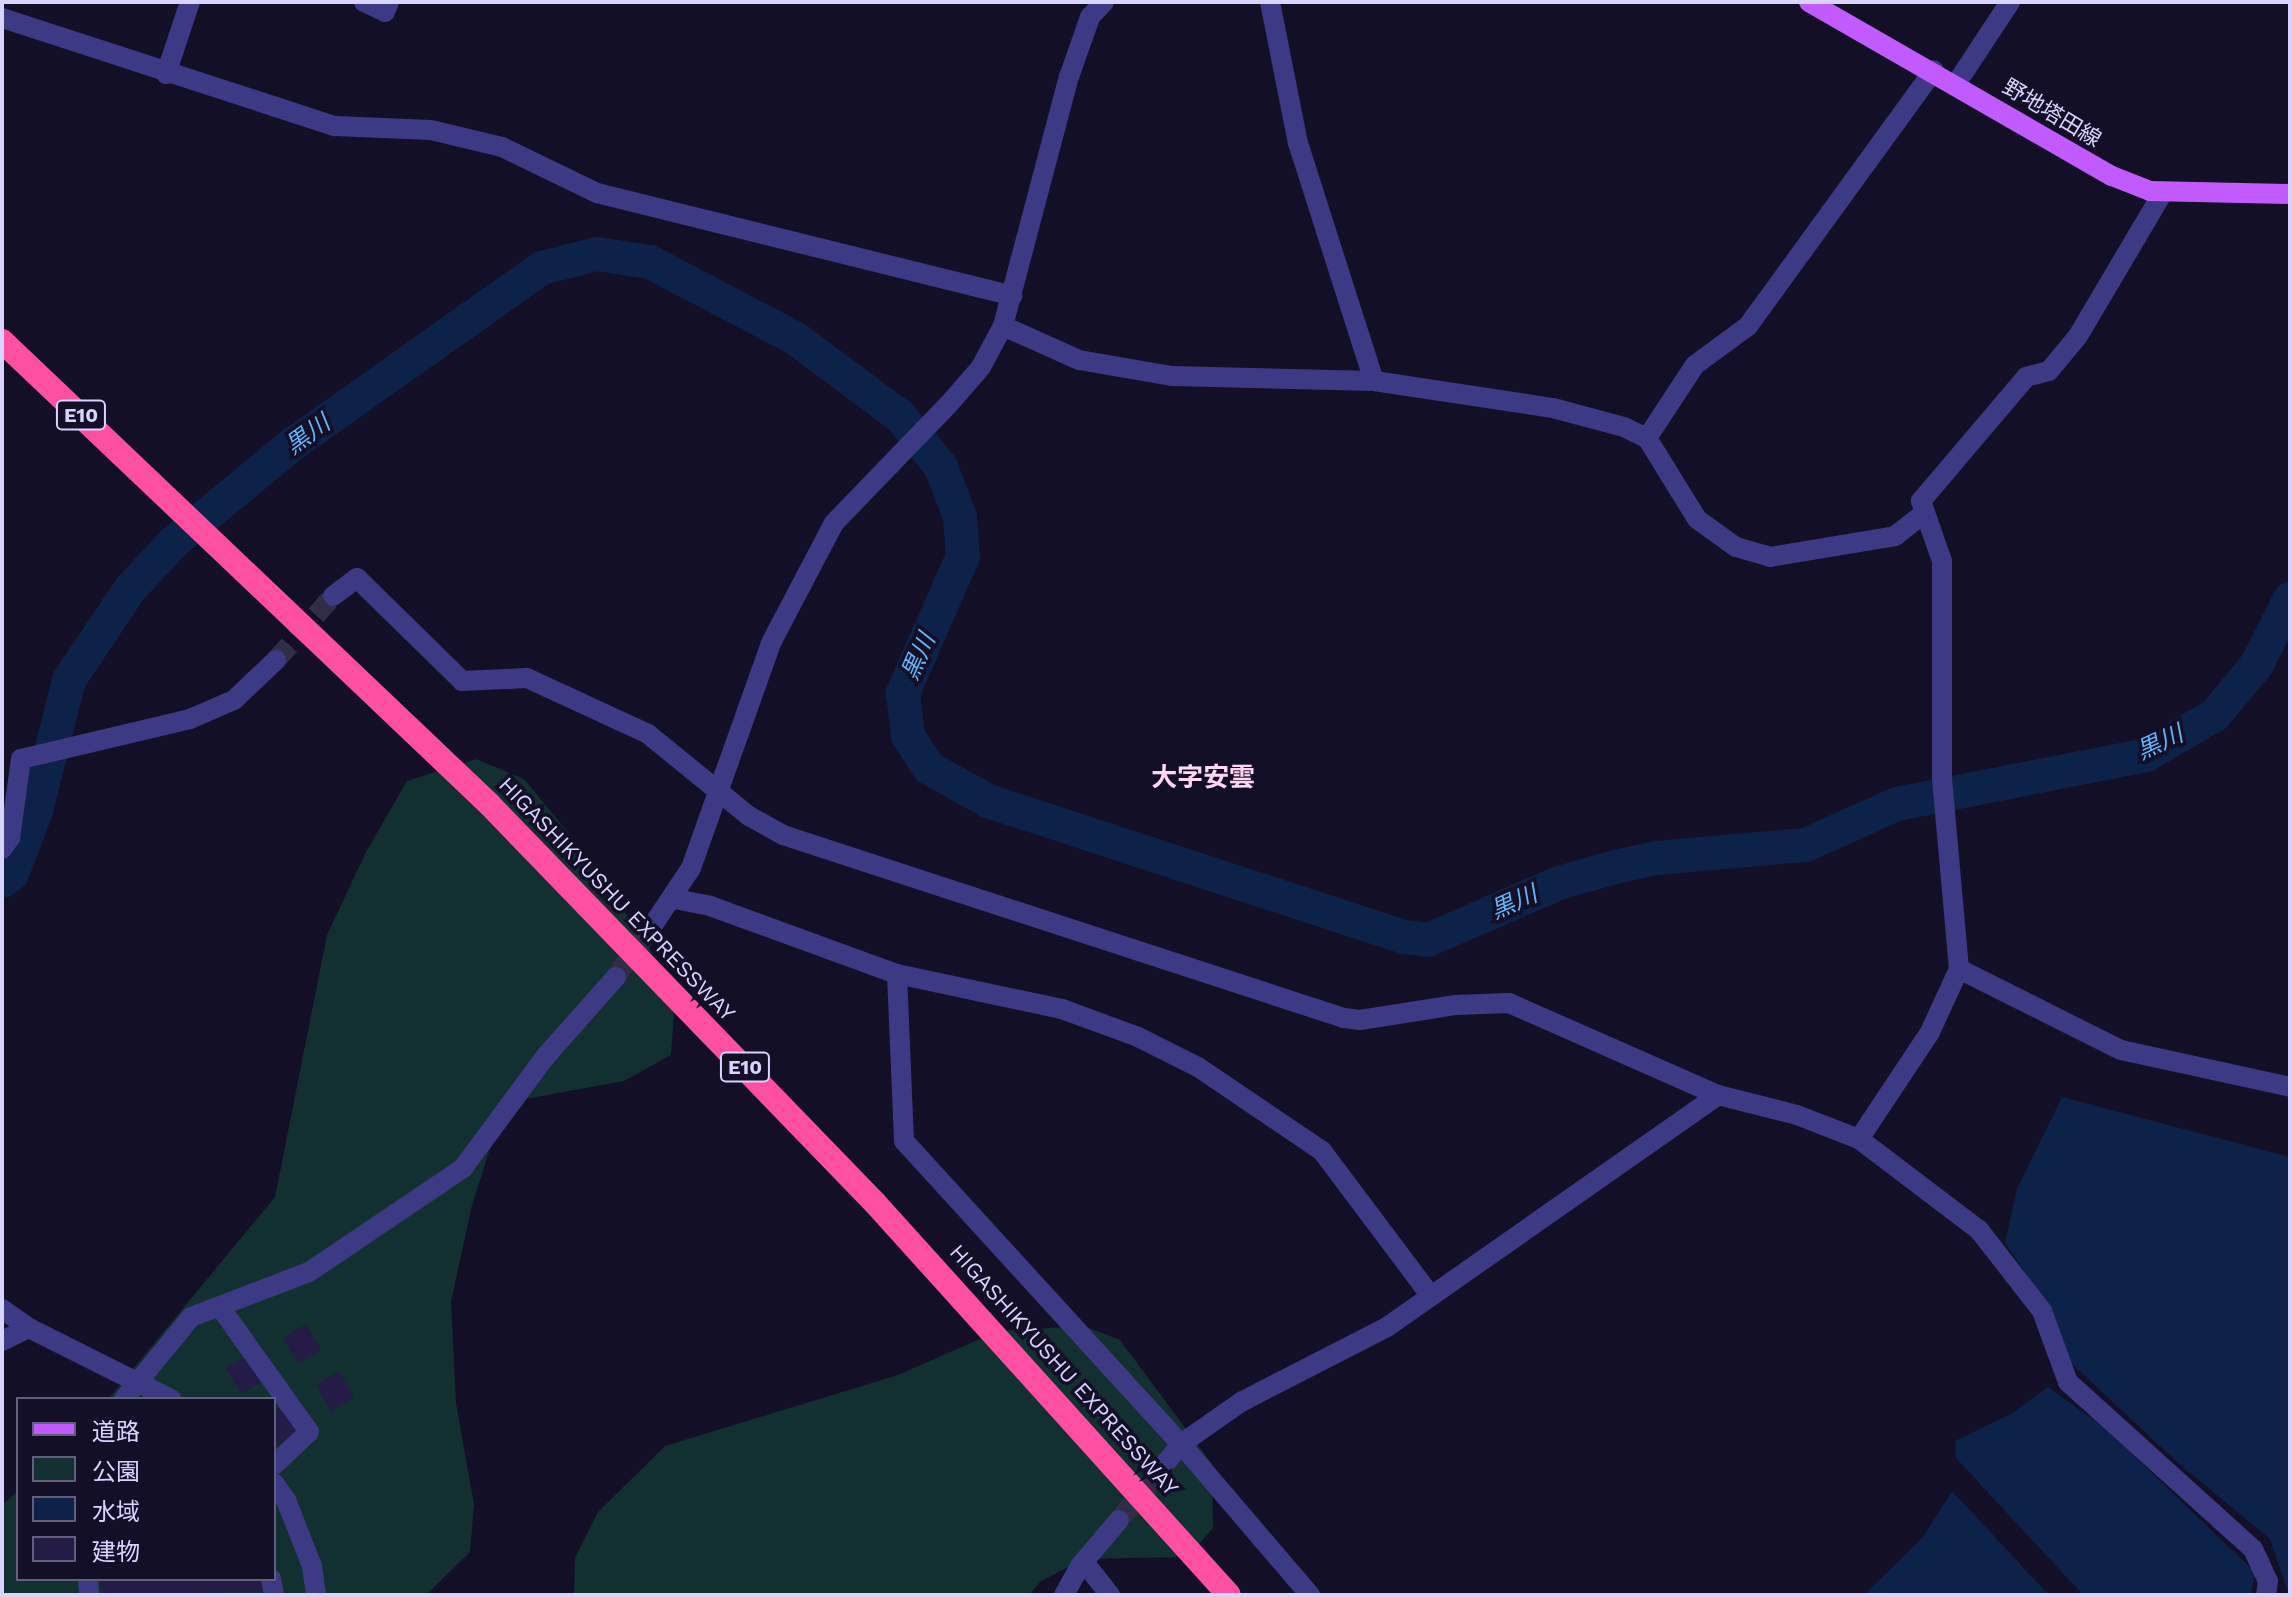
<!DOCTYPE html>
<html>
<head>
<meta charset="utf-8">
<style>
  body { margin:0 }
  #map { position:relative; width:2292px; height:1597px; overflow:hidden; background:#130f26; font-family:"Work Sans","Noto Sans JP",sans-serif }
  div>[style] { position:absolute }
  .green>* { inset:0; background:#12302f }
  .water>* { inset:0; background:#0c2248 }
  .river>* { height:34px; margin:-17px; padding:0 17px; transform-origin:17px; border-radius:17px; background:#0c2248 }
  .building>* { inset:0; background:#241b47 }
  .minor-tunnel>* { height:20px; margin-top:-10px; transform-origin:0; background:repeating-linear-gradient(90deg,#312d47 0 20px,transparent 0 30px) }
  .minor>* { height:20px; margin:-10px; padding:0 10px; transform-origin:10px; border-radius:10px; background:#3d3a85 }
  .major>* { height:20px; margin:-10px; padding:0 10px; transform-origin:10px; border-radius:10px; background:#c25bff }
  .highway>* { height:24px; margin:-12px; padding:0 12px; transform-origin:12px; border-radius:12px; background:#ff4fa3 }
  span { translate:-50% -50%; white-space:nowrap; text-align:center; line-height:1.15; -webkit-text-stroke:7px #130f26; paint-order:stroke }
  .shield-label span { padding:2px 6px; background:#130f26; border:2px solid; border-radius:6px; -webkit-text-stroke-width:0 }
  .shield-label { font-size:20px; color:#d9d4ff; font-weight:700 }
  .street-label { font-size:22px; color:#d9d4ff }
  .water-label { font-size:24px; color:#62b6ff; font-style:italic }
  .quarter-label { font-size:26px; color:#ffd6f0; font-weight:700 }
  .frame { position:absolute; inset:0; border:4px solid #d9d4ff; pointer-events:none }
  .legend { position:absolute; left:16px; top:1397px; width:260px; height:184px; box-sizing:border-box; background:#130f26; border:2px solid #625e7d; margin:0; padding:10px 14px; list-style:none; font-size:24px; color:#d9d4ff }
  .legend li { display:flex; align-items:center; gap:16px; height:40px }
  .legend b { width:40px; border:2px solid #625e7d }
</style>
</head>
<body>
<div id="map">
  <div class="green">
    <div style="clip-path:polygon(476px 759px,524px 779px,580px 847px,650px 949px,674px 1012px,671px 1055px,624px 1081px,520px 1100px,495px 1133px,472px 1205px,451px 1302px,456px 1403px,474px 1504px,470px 1552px,426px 1595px,2px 1595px,2px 1505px,18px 1491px,18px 1579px,274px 1579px,274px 1399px,108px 1399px,275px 1197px,327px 935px,367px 850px,407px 781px)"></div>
    <div style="clip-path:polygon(1084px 1326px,1120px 1340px,1212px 1464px,1213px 1528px,1188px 1557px,1084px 1559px,1041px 1581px,1029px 1595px,574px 1595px,575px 1558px,598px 1512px,665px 1446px,898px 1375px,998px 1331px)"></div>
  </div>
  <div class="water">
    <div style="clip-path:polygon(2062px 1097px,2290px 1157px,2288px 1592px,2270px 1539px,2177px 1462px,2070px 1362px,2052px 1311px,2005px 1243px,2017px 1189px)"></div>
    <div style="clip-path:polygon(2048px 1387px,2105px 1428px,2256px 1573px,2250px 1595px,2083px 1595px,1956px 1458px,1955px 1441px,2011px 1414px)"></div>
    <div style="clip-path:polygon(1952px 1491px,2049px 1595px,1864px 1595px,1923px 1537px)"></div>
  </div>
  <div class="river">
    <div style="left:2px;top:881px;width:12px;rotate:-35deg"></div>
    <div style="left:12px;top:874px;width:67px;rotate:-69.1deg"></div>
    <div style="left:36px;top:811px;width:135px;rotate:-75.9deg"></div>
    <div style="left:69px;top:680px;width:110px;rotate:-56.2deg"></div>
    <div style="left:130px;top:589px;width:64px;rotate:-46.9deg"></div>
    <div style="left:174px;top:542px;width:154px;rotate:-39.5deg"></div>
    <div style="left:293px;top:444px;width:305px;rotate:-35.3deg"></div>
    <div style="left:542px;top:268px;width:57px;rotate:-14.3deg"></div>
    <div style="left:597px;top:254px;width:54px;rotate:8.6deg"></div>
    <div style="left:650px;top:262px;width:164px;rotate:27.7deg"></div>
    <div style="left:795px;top:338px;width:132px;rotate:36.7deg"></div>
    <div style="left:901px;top:417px;width:64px;rotate:51.3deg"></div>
    <div style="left:941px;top:467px;width:53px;rotate:69.2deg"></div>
    <div style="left:960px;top:517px;width:39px;rotate:86deg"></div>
    <div style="left:963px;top:556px;width:150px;rotate:113.7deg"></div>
    <div style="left:903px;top:693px;width:43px;rotate:83.4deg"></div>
    <div style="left:908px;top:736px;width:38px;rotate:57deg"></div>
    <div style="left:929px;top:768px;width:68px;rotate:29.2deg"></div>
    <div style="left:988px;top:801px;width:439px;rotate:18.1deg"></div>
    <div style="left:1405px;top:937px;width:23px;rotate:7deg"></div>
    <div style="left:1428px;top:940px;width:143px;rotate:-23.5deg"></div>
    <div style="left:1559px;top:883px;width:58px;rotate:-15.9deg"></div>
    <div style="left:1615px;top:867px;width:42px;rotate:-12.4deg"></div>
    <div style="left:1656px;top:858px;width:151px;rotate:-5deg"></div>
    <div style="left:1806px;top:845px;width:100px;rotate:-24.3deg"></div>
    <div style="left:1897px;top:804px;width:254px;rotate:-11.1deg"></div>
    <div style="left:2146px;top:755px;width:80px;rotate:-30.1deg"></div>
    <div style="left:2215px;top:715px;width:66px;rotate:-50.5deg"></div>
    <div style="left:2257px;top:664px;width:73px;rotate:-63.1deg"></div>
  </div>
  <div class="building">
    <div style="clip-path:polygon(306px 1324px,321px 1350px,298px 1363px,283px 1338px)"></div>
    <div style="clip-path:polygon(250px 1354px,265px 1380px,241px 1393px,226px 1368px)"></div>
    <div style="clip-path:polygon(339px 1371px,354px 1397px,331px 1411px,316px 1385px)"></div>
    <div style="clip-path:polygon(285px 1406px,300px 1431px,277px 1445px,274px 1412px)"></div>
    <div style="clip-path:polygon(101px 1579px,261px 1579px,262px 1591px,103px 1595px)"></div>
  </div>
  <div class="minor-tunnel">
    <div style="left:276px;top:660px;width:86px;rotate:-48.3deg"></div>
    <div style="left:616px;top:977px;width:67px;rotate:-54.7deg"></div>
    <div style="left:1119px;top:1520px;width:71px;rotate:-50.7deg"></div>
  </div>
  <div class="minor">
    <div style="left:364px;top:2px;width:23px;rotate:25deg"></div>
    <div style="left:385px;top:12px;width:11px;rotate:-68deg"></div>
    <div style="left:1270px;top:2px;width:144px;rotate:78.8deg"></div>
    <div style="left:1298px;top:143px;width:250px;rotate:72.3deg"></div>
    <div style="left:2px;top:18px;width:350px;rotate:18deg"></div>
    <div style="left:335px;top:126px;width:96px;rotate:2.4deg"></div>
    <div style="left:431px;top:130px;width:73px;rotate:13.5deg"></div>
    <div style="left:502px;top:147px;width:106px;rotate:25.8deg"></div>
    <div style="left:597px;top:193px;width:428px;rotate:13.9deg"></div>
    <div style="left:166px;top:74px;width:76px;rotate:-71.6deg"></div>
    <div style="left:1956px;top:84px;width:98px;rotate:-56.6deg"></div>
    <div style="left:1003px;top:326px;width:83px;rotate:24.1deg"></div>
    <div style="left:1079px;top:360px;width:94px;rotate:9.8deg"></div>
    <div style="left:1172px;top:376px;width:202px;rotate:1.4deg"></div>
    <div style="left:1374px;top:381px;width:181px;rotate:8.6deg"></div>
    <div style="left:1553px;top:408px;width:73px;rotate:15deg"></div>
    <div style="left:1624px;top:427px;width:25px;rotate:26deg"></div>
    <div style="left:1647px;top:438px;width:95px;rotate:58.3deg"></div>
    <div style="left:1697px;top:519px;width:48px;rotate:35.7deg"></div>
    <div style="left:1736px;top:547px;width:35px;rotate:16deg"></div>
    <div style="left:1770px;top:557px;width:127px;rotate:-9.5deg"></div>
    <div style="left:1895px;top:536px;width:36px;rotate:-38deg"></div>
    <div style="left:1647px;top:438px;width:87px;rotate:-56.7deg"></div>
    <div style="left:1695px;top:365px;width:66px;rotate:-36.3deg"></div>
    <div style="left:1748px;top:326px;width:316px;rotate:-54deg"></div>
    <div style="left:333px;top:596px;width:30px;rotate:-37deg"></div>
    <div style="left:357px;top:578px;width:147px;rotate:44.4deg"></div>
    <div style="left:462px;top:681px;width:65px;rotate:-2.6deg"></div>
    <div style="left:527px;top:678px;width:133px;rotate:24.8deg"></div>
    <div style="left:648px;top:734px;width:130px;rotate:39.1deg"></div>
    <div style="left:749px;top:816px;width:39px;rotate:29deg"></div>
    <div style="left:783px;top:835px;width:590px;rotate:18.07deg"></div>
    <div style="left:1344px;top:1018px;width:16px;rotate:7deg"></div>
    <div style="left:1360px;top:1020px;width:97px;rotate:-8.9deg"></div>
    <div style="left:1456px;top:1005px;width:53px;rotate:-2.2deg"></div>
    <div style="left:1509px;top:1003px;width:228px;rotate:23.8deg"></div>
    <div style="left:1718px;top:1095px;width:81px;rotate:14.2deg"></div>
    <div style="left:1797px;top:1115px;width:66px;rotate:21.2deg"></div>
    <div style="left:1859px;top:1139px;width:151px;rotate:37.2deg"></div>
    <div style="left:1979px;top:1230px;width:103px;rotate:52.1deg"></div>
    <div style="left:2042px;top:1311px;width:76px;rotate:69.9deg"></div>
    <div style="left:2068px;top:1382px;width:249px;rotate:42.1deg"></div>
    <div style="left:2253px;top:1549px;width:35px;rotate:65deg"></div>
    <div style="left:2268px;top:1581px;width:14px;rotate:98deg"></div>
    <div style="left:2px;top:849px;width:14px;rotate:-54deg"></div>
    <div style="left:10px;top:838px;width:80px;rotate:-82.1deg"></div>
    <div style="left:21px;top:759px;width:174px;rotate:-13.3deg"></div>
    <div style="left:190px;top:719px;width:48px;rotate:-23.4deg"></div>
    <div style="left:234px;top:700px;width:58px;rotate:-43.6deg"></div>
    <div style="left:675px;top:899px;width:36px;rotate:11deg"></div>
    <div style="left:710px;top:906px;width:199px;rotate:20deg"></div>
    <div style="left:897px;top:974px;width:169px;rotate:12deg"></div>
    <div style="left:1062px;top:1009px;width:81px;rotate:20.2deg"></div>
    <div style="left:1138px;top:1037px;width:67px;rotate:26.6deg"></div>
    <div style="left:1198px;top:1067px;width:150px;rotate:34.1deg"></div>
    <div style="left:1322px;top:1151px;width:180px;rotate:53.1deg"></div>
    <div style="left:655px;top:922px;width:65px;rotate:-56.3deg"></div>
    <div style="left:691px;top:868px;width:241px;rotate:-70.4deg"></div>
    <div style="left:772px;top:641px;width:133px;rotate:-62.3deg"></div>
    <div style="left:834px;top:523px;width:165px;rotate:-46deg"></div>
    <div style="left:949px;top:404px;width:49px;rotate:-49.1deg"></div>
    <div style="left:981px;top:367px;width:47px;rotate:-61.8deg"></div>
    <div style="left:1003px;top:326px;width:258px;rotate:-75.2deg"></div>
    <div style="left:1069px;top:77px;width:64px;rotate:-70.7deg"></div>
    <div style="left:1090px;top:17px;width:21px;rotate:-47deg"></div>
    <div style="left:1959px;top:969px;width:181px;rotate:26.6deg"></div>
    <div style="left:2121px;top:1050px;width:173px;rotate:12.3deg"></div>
    <div style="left:897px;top:974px;width:167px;rotate:87.6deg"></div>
    <div style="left:904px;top:1141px;width:411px;rotate:47.6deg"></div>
    <div style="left:1181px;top:1444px;width:199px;rotate:49.5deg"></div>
    <div style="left:1859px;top:1139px;width:128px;rotate:-56.4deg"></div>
    <div style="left:1930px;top:1032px;width:69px;rotate:-65.3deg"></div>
    <div style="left:1959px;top:969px;width:193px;rotate:-95.1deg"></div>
    <div style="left:1942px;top:777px;width:216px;rotate:-90deg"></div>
    <div style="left:1942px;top:561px;width:64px;rotate:-109.3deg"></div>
    <div style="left:1921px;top:501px;width:162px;rotate:-49.7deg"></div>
    <div style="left:2026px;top:377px;width:24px;rotate:-15deg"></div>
    <div style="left:2049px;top:371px;width:45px;rotate:-50.4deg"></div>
    <div style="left:2078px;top:336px;width:167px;rotate:-59.4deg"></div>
    <div style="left:220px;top:1307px;width:153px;rotate:54.5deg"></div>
    <div style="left:309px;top:1432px;width:48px;rotate:136.7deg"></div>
    <div style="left:2px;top:1309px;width:33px;rotate:35deg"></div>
    <div style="left:29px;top:1328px;width:159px;rotate:26.6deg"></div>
    <div style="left:2px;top:1341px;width:30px;rotate:-26deg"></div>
    <div style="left:124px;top:1399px;width:106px;rotate:-50.7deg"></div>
    <div style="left:191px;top:1317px;width:126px;rotate:-20.9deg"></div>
    <div style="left:309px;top:1272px;width:186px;rotate:-34deg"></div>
    <div style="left:463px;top:1168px;width:138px;rotate:-53.5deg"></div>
    <div style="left:545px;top:1057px;width:107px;rotate:-48.4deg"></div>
    <div style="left:1164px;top:1465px;width:27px;rotate:-51deg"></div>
    <div style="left:1181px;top:1444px;width:73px;rotate:-35deg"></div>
    <div style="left:1241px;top:1402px;width:164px;rotate:-27.2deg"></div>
    <div style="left:1387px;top:1327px;width:404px;rotate:-35deg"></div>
    <div style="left:274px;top:1483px;width:21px;rotate:55deg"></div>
    <div style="left:286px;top:1500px;width:71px;rotate:68.5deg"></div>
    <div style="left:312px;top:1566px;width:29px;rotate:82deg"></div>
    <div style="left:1084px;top:1562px;width:42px;rotate:51.8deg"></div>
    <div style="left:88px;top:1579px;width:16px;rotate:86deg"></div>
    <div style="left:271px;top:1579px;width:16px;rotate:79deg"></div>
    <div style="left:1064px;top:1595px;width:33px;rotate:-61deg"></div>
    <div style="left:1080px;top:1566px;width:60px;rotate:-49.7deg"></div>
  </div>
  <div class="major">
    <div style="left:1809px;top:2px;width:349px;rotate:29.9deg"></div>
    <div style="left:2112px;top:176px;width:41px;rotate:21.5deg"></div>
    <div style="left:2150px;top:191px;width:140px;rotate:1.2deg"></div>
  </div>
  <div class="highway">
    <div style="left:2px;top:341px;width:672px;rotate:43.55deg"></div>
    <div style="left:489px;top:804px;width:555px;rotate:45.95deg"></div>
    <div style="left:875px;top:1203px;width:528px;rotate:47.92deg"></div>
  </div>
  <div class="shield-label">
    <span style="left:81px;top:415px">E10</span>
    <span style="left:745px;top:1067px">E10</span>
  </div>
  <div class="street-label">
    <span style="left:2052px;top:113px;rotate:31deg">野地塔田線</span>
    <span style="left:617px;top:899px;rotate:46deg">HIGASHIKYUSHU EXPRESSWAY</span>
    <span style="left:1064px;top:1370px;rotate:48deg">HIGASHIKYUSHU EXPRESSWAY</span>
  </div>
  <div class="water-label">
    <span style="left:308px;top:435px;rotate:-36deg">黒川</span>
    <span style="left:919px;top:657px;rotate:-66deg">黒川</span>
    <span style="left:2160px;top:743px;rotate:-25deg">黒川</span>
    <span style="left:1514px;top:903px;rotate:-24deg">黒川</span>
  </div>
  <div class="quarter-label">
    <span style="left:1203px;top:778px">大字安雲</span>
  </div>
  <div class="frame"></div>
  <ul class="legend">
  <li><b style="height:10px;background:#c25bff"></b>道路</li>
  <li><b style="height:22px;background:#12302f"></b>公園</li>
  <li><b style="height:22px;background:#0c2248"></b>水域</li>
  <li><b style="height:22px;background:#241b47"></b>建物</li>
  </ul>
</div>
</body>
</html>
